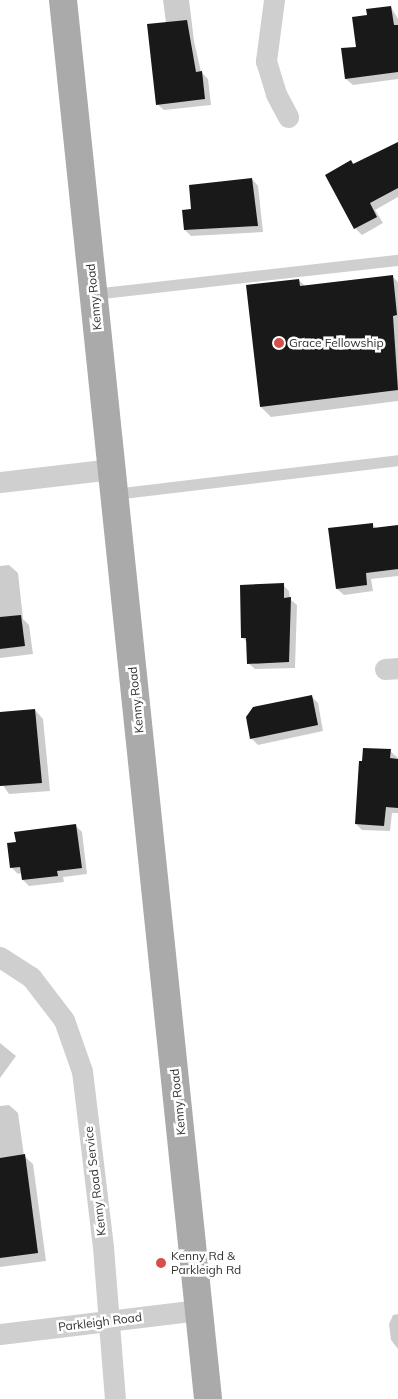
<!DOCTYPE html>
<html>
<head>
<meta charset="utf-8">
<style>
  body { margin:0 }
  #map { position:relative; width:398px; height:1399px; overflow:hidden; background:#fff; font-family:Mulish,sans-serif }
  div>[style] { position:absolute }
  .shadow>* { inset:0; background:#0003 }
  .building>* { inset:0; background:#191919 }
  .lane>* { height:11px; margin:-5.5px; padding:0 5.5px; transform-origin:5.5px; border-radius:5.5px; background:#cfcfcf }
  .street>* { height:21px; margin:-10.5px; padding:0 10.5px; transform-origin:10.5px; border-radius:10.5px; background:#cfcfcf }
  .primary>* { height:28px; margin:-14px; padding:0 14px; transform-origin:14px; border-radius:14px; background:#aaa }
  .dots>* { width:14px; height:14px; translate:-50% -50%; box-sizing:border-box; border:2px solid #fff; border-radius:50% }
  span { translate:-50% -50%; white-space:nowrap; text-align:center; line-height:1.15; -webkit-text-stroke:5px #fff; paint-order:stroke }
  .street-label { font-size:12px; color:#323232 }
  .poi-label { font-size:12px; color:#323232 }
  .left { translate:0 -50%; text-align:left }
</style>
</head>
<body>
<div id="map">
  <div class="shadow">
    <div style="clip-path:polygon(163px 0,189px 0,194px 41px,201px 72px,208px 79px,211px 105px,164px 110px,157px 104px,166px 23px)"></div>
    <div style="clip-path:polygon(391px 7px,398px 19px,398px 79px,353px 85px,346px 79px,358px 48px)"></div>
    <div style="clip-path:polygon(398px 143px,398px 197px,375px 210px,383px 223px,362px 235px,355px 228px,351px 161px,355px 165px)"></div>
    <div style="clip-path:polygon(252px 179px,258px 186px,263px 232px,191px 236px,185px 230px,193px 210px)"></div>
    <div style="clip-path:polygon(393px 277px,398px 282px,398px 401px,271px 417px,261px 407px,299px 280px,305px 286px)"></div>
    <div style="clip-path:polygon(372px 524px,377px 529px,398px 526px,398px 576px,371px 579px,373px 591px,344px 595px,337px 589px)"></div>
    <div style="clip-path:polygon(9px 565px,18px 573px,23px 619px,29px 625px,33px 654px,0 658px,0 566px)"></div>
    <div style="clip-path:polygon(283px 585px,289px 591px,290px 599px,297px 605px,295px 668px,255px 669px,248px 663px,248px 643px,243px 638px)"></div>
    <div style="clip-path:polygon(312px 697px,318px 703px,323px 731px,258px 745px,251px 738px)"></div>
    <div style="clip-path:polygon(35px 710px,43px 719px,50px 791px,9px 794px,0 781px,0 713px)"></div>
    <div style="clip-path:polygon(390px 751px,398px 758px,398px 813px,392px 813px,390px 831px,362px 830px,356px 824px)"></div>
    <div style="clip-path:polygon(76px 826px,82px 832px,87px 874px,63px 877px,64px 882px,29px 886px,23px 880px,22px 873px,18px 874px,11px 867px,17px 844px)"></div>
    <div style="clip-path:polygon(0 1043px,16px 1056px,0 1078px)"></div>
    <div style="clip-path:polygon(9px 1105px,18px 1113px,24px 1156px,33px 1164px,46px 1261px,0 1267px,0 1106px)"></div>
    <div style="clip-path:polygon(398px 1314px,398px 1349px,391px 1340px,389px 1324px,393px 1315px)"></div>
  </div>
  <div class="building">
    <div style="clip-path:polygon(391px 6px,394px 25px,398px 25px,398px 72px,345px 79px,341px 48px,356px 47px,352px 17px,367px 15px,366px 9px)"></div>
    <div style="clip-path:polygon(187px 20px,196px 72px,202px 71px,205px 99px,156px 105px,147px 24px)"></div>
    <div style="clip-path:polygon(398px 142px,398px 188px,370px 203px,377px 217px,354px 229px,325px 175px,351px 160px,353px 164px)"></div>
    <div style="clip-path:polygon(252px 178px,258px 226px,184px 230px,182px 210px,191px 209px,189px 185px)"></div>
    <div style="clip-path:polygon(393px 275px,397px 315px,393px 316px,398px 390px,260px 407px,246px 285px,299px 279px,300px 286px)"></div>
    <div style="clip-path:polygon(373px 523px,373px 528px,398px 525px,398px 569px,366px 573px,367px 585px,336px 589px,328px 528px)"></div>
    <div style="clip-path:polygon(284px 583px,284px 598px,291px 597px,289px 662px,247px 664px,246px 638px,241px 638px,240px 585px)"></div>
    <div style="clip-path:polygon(21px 615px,25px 646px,0 649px,0 617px)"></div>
    <div style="clip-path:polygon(312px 695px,318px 725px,250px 739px,246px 717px,253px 707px)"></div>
    <div style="clip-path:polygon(35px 709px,42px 783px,0 786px,0 712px)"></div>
    <div style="clip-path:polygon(363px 748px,391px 749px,390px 758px,398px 759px,398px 808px,386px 807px,384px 826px,355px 824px,359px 761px,362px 761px)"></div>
    <div style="clip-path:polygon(76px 824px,82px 868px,57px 871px,58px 876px,22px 880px,20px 867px,10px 868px,7px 843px,16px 842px,14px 832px)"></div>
    <div style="clip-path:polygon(25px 1154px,38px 1253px,0 1258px,0 1158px)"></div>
  </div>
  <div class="lane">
    <div style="left:93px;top:294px;width:307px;rotate:-6.4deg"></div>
    <div style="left:114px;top:494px;width:286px;rotate:-6.8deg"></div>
  </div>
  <div class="street">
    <div style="left:274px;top:0;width:62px;rotate:97.5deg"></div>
    <div style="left:266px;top:61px;width:34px;rotate:73deg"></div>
    <div style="left:276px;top:94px;width:26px;rotate:62deg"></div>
    <div style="left:0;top:482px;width:113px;rotate:-6.6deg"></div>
    <div style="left:385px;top:669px;width:13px;rotate:-4deg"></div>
    <div style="left:0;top:957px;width:37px;rotate:33deg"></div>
    <div style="left:31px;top:977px;width:54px;rotate:52.5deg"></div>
    <div style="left:64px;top:1020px;width:54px;rotate:70.6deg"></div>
    <div style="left:82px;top:1071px;width:177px;rotate:83.2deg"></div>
    <div style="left:103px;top:1247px;width:152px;rotate:85.5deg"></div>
    <div style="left:0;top:1334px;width:200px;rotate:-6.9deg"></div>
  </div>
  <div class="primary">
    <div style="left:63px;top:0;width:1406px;rotate:84.08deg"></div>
  </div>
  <div class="dots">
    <div style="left:279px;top:343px;background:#d75047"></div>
    <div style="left:161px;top:1263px;background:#d75047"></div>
  </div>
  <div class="street-label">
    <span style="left:94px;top:297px;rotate:-96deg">Kenny Road</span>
    <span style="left:136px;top:700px;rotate:-96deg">Kenny Road</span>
    <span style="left:178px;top:1102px;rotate:-96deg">Kenny Road</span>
    <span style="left:95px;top:1181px;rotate:-97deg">Kenny Road Service</span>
    <span style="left:100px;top:1322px;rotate:-7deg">Parkleigh Road</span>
  </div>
  <div class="poi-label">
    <span class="left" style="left:289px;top:343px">Grace Fellowship</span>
    <span class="left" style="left:171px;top:1263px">Kenny Rd &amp;<br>Parkleigh Rd</span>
  </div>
</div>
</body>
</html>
